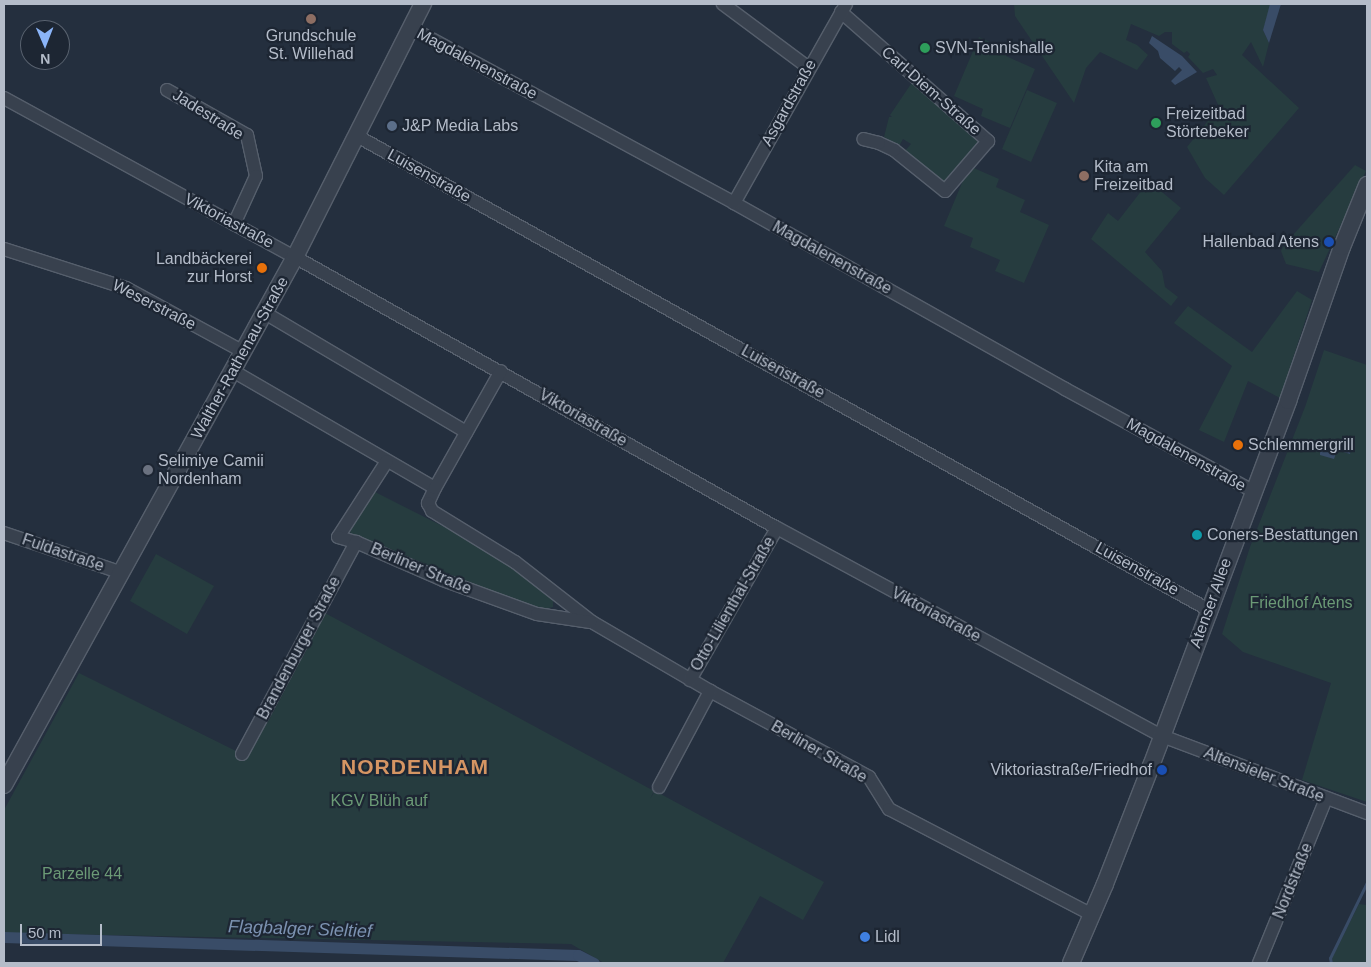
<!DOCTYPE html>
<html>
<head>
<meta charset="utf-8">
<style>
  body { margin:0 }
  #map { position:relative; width:1371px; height:967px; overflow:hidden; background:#242f3e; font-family:Helvetica,sans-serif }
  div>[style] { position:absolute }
  .green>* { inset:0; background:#263c3f }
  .water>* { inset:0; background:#394c67 }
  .stream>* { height:3px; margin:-1.5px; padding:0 1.5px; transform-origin:1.5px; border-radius:1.5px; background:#394c67 }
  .canal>* { height:11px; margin:-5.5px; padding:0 5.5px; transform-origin:5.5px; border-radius:5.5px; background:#394c67 }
  .roads { filter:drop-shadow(1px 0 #565f6c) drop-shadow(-1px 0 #565f6c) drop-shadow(0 1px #565f6c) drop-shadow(0 -1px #565f6c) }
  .minor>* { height:12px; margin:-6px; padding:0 6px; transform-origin:6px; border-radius:6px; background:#38414e }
  .tertiary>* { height:16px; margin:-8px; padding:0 8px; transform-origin:8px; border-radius:8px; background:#38414e }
  .dots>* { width:14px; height:14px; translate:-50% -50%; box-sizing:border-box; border:2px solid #1d2633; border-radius:50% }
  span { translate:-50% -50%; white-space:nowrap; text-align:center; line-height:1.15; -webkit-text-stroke:4.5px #1d2633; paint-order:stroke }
  .poi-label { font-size:16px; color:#b4bcc9 }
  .left { translate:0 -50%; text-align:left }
  .right { translate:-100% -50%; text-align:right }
  .street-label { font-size:16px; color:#b4bcc9 }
  .park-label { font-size:16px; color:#6b9a76 }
  .water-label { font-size:18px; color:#7c92b1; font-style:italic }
  .district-label { font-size:21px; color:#d59563; font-weight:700; letter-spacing:1px }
  .frame { position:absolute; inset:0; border:5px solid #b4bcc9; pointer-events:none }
  .north { position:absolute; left:20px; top:20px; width:50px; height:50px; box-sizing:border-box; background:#1d2633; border:1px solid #59626f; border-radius:50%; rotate:179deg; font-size:14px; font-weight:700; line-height:20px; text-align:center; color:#b4bcc9 }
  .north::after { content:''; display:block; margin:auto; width:18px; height:22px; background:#8ab4f8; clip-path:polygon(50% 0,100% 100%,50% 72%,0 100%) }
  .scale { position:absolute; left:20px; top:924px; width:82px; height:22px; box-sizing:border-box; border:2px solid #b4bcc9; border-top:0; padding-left:6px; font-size:15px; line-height:18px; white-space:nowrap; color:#b4bcc9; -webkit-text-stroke:4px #1d2633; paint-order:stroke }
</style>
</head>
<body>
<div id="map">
  <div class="green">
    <div style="clip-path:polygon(1014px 4px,1271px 4px,1263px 30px,1269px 43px,1263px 67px,1251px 42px,1242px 55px,1299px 108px,1224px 195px,1205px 178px,1187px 147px,1219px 107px,1206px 78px,1217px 75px,1213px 69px,1203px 73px,1188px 57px,1190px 54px,1187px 51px,1184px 53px,1172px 44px,1172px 32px,1165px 32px,1159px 36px,1131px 24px,1126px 40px,1137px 45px,1148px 55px,1137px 70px,1100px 52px,1086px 68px,1074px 103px,1015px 16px)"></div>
    <div style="clip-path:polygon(979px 37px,1008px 50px,1006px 56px,1035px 69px,1010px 128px,981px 116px,983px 109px,954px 96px)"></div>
    <div style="clip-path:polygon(913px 81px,985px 142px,946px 188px,904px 152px,911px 144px,903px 139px,899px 146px,884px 137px,889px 117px,892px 117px,890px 115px)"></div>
    <div style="clip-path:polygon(1027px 90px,1057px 103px,1031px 162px,1002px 149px)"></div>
    <div style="clip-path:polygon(1355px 165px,1366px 171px,1319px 272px,1286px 264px,1281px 251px,1285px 244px)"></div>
    <div style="clip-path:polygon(969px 166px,999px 179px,996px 187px,1025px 200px,1020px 212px,1049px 225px,1024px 283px,995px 271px,1000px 260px,970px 247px,973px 238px,944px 226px)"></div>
    <div style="clip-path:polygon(1149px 181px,1181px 208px,1145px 252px,1162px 271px,1165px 287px,1178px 297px,1171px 306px,1091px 239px,1108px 213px,1118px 221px)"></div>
    <div style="clip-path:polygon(1297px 291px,1312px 300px,1280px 398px,1248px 381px,1224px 442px,1199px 430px,1232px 366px,1174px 323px,1188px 306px,1252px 352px)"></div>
    <div style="clip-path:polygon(1324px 350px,1367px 365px,1367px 802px,1302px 780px,1331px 683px,1243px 652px,1222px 634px,1250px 547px,1305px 407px)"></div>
    <div style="clip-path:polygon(375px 492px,476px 543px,518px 570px,548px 593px,553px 601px,553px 607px,543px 609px,446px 577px,351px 535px,349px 526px,370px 493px)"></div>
    <div style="clip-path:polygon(156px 554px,214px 586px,187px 634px,130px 601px)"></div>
    <div style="clip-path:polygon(325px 613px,654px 791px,650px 799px,655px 791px,824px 882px,803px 920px,760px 896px,723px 963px,604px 963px,571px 944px,4px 933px,4px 810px,79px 673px,242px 754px)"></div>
    <div style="clip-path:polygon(1359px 904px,1367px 905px,1367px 963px,1333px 963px,1332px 958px)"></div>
  </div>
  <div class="water">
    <div style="clip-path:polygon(1270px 4px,1281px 4px,1269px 43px,1263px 30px)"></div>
    <div style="clip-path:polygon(1152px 36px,1182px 56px,1197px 72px,1175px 85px,1171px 81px,1182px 70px,1179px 67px,1175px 71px,1160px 58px,1158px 51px,1149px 43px)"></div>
    <div style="clip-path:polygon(1335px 439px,1352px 443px,1350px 454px,1337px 450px,1334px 459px,1320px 455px,1320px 450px,1326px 443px)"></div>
  </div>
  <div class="stream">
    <div style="left:1331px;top:963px;width:5px;rotate:-101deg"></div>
    <div style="left:1330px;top:958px;width:85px;rotate:-64deg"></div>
  </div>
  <div class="canal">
    <div style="left:4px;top:937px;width:574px;rotate:1.8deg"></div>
    <div style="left:578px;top:955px;width:18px;rotate:27deg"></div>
  </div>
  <div class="roads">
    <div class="minor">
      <div style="left:723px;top:4px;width:107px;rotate:36.7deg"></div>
      <div style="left:841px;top:12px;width:196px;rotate:41.3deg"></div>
      <div style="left:988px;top:141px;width:66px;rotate:130.7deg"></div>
      <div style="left:945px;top:191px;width:65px;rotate:-141.2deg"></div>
      <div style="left:894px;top:150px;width:17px;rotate:-155deg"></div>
      <div style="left:879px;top:143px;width:16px;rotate:-166deg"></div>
      <div style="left:411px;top:28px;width:367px;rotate:28.4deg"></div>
      <div style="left:734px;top:203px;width:380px;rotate:29.3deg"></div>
      <div style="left:1065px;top:389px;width:214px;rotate:28.5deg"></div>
      <div style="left:167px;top:90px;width:92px;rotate:29.4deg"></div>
      <div style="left:247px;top:135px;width:42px;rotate:77.6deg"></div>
      <div style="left:256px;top:176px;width:53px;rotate:114.6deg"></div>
      <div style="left:4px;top:98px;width:332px;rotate:28.7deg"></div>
      <div style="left:295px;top:257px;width:553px;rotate:29.35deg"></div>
      <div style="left:777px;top:528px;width:438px;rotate:28.4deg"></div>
      <div style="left:1162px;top:736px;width:219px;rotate:20.6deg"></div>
      <div style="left:357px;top:136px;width:975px;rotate:29.09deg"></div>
      <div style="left:734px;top:203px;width:228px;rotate:-60.6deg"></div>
      <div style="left:4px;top:249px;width:128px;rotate:17.7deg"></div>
      <div style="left:126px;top:288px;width:134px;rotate:28.5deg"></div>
      <div style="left:265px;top:313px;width:234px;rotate:30.6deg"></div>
      <div style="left:233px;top:371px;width:233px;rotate:30.1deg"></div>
      <div style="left:435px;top:488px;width:17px;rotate:115deg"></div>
      <div style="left:428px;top:503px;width:9px;rotate:63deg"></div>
      <div style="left:432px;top:511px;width:97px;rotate:31.6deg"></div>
      <div style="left:515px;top:562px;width:98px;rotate:37.9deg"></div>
      <div style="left:592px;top:622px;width:137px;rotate:30.3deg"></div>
      <div style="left:710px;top:691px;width:181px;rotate:28.4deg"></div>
      <div style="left:869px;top:777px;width:38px;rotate:58deg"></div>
      <div style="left:889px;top:809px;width:230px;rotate:27.5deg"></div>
      <div style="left:387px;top:461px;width:90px;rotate:122.8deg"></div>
      <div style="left:338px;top:537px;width:19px;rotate:16deg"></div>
      <div style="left:356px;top:542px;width:95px;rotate:23.6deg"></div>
      <div style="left:443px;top:580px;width:100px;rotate:19.9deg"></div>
      <div style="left:537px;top:614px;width:54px;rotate:8.6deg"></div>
      <div style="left:435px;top:488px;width:134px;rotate:-60.6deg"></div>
      <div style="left:4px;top:533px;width:125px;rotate:18.7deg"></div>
      <div style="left:690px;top:680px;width:175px;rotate:-60.2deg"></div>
      <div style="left:242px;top:754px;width:241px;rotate:-61.7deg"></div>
      <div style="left:659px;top:787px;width:109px;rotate:-62deg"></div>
      <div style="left:1259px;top:963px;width:177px;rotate:-67.8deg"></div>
    </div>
    <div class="tertiary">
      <div style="left:4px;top:785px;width:603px;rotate:-61.14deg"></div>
      <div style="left:295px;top:257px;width:284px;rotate:-63.2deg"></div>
      <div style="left:1071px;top:963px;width:86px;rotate:-66.7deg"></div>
      <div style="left:1105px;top:884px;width:127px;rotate:-68.7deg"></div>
      <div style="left:1151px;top:766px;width:390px;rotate:-69.4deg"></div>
      <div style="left:1288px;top:401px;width:163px;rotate:-70.7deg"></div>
      <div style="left:1342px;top:247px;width:67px;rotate:-68deg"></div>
    </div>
  </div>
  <div class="dots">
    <div style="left:311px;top:19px;background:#8d6e63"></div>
    <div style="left:925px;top:48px;background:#2e9e5b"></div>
    <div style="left:1156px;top:123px;background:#2e9e5b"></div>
    <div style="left:392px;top:126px;background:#5c6f8a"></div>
    <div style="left:1084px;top:176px;background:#8d6e63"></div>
    <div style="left:1329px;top:242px;background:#1a4fb4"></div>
    <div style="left:262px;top:268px;background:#e8710a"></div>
    <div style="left:1238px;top:445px;background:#e8710a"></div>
    <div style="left:148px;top:470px;background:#6b7280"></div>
    <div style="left:1197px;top:535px;background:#0f9aa8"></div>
    <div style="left:1162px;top:770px;background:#1a4fb4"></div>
    <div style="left:865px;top:937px;background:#3f7fe0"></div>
  </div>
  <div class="poi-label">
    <span style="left:311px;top:45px">Grundschule<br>St. Willehad</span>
    <span class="left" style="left:935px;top:48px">SVN-Tennishalle</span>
    <span class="left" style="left:1166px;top:123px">Freizeitbad<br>Störtebeker</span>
    <span class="left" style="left:402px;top:126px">J&amp;P Media Labs</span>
    <span class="left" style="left:1094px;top:176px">Kita am<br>Freizeitbad</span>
    <span class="right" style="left:1319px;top:242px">Hallenbad Atens</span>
    <span class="right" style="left:252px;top:268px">Landbäckerei<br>zur Horst</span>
    <span class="left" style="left:1248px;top:445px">Schlemmergrill</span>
    <span class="left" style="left:158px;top:470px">Selimiye Camii<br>Nordenham</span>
    <span class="left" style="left:1207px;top:535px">Coners-Bestattungen</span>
    <span class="right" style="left:1152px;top:770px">Viktoriastraße/Friedhof</span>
    <span class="left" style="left:875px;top:937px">Lidl</span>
  </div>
  <div class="street-label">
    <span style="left:477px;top:64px;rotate:28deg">Magdalenenstraße</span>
    <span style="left:931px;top:91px;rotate:41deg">Carl-Diem-Straße</span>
    <span style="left:789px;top:103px;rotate:-61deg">Asgardstraße</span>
    <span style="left:208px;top:115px;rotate:32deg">Jadestraße</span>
    <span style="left:429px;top:176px;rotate:29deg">Luisenstraße</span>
    <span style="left:229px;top:221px;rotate:28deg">Viktoriastraße</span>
    <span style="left:832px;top:258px;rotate:29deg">Magdalenenstraße</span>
    <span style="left:154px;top:305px;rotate:27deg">Weserstraße</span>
    <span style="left:240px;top:358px;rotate:-61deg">Walther-Rathenau-Straße</span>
    <span style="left:783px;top:372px;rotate:29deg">Luisenstraße</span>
    <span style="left:583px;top:418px;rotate:30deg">Viktoriastraße</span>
    <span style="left:1186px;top:455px;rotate:29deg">Magdalenenstraße</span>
    <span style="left:63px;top:553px;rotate:19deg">Fuldastraße</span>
    <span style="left:421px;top:569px;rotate:23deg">Berliner Straße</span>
    <span style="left:1137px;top:569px;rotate:29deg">Luisenstraße</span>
    <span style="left:1211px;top:603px;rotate:-70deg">Atenser Allee</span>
    <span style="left:733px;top:604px;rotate:-60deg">Otto-Lilienthal-Straße</span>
    <span style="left:936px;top:615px;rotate:28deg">Viktoriastraße</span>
    <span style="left:299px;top:648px;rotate:-62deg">Brandenburger Straße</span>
    <span style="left:819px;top:752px;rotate:30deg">Berliner Straße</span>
    <span style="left:1264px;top:775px;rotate:21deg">Altensieler Straße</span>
    <span style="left:1293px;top:881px;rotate:-68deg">Nordstraße</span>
  </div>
  <div class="park-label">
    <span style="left:1301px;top:603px">Friedhof Atens</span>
    <span style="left:379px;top:801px">KGV Blüh auf</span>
    <span style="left:82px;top:874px">Parzelle 44</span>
  </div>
  <div class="water-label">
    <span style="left:300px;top:929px;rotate:2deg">Flagbalger Sieltief</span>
  </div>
  <div class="district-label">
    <span style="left:415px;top:767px">NORDENHAM</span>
  </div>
  <div class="frame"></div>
  <div class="north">N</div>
  <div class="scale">50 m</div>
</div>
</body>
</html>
